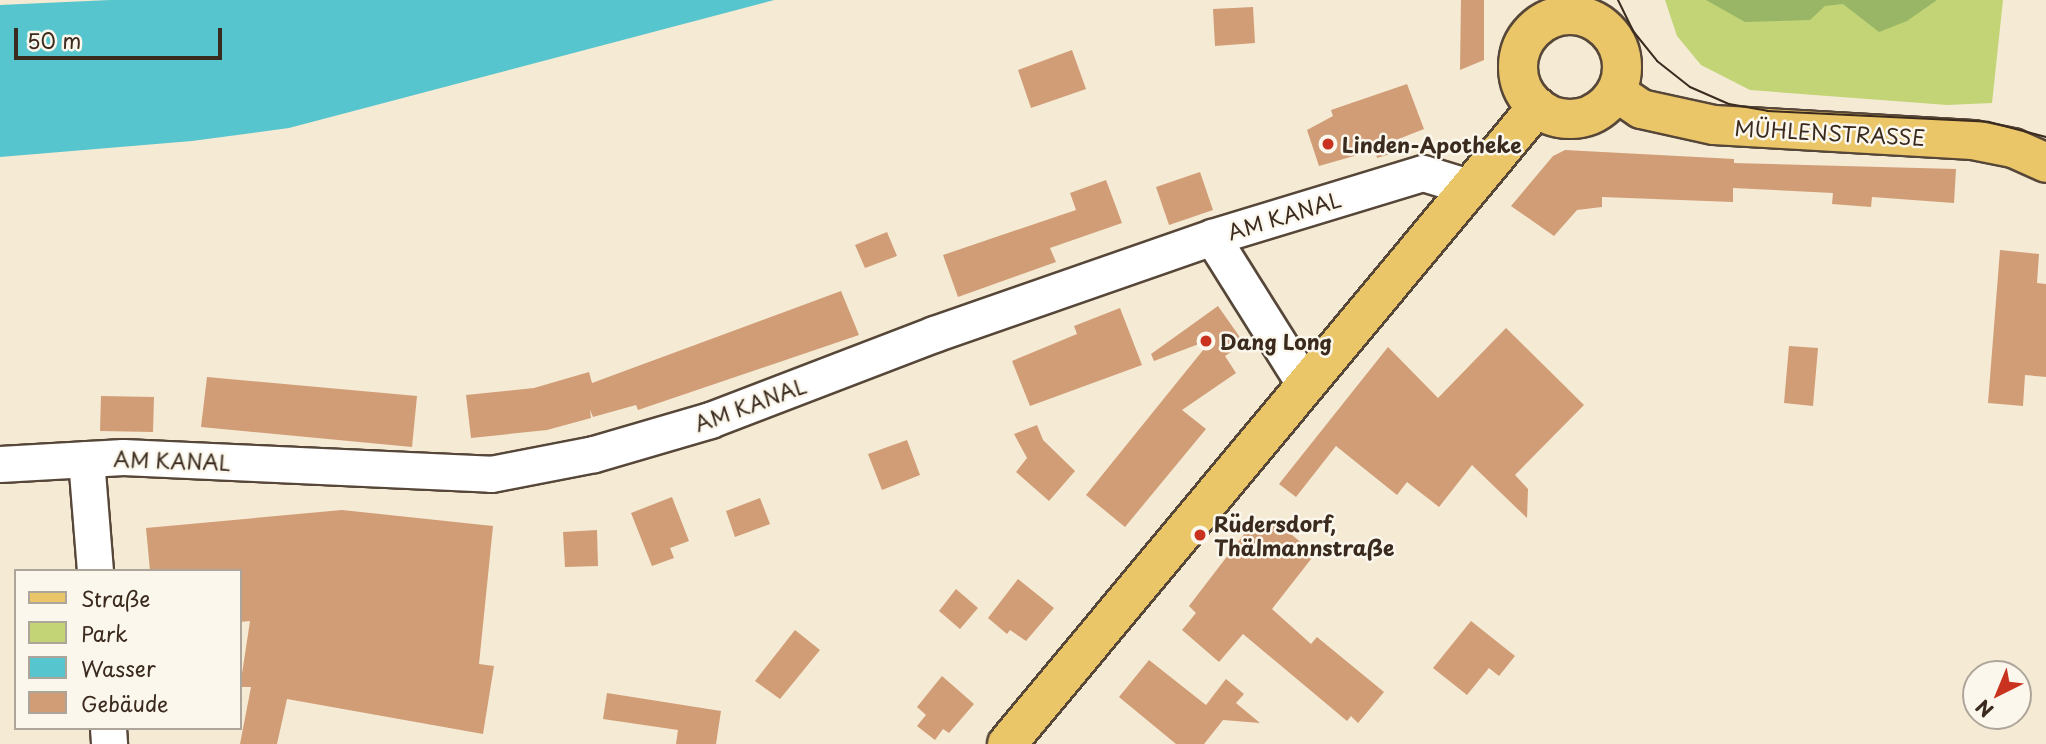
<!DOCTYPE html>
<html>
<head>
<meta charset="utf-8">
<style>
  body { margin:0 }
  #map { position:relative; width:2046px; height:744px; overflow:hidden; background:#f5ead4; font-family:"Playpen Sans",sans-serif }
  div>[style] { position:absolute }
  .green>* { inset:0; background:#c2d476 }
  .forest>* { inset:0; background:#99b667 }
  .water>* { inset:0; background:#57c5cd }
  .building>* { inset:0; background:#d19d77 }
  .roads { filter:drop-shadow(2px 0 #574739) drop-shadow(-2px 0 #574739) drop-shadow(0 2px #574739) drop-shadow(0 -2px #574739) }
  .minor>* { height:35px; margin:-17.5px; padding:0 17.5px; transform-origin:17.5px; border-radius:17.5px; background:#fff }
  .major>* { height:38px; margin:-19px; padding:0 19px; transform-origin:19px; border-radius:19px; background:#eac669 }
  .major>.ring { margin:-19px; padding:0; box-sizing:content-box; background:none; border:38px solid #eac669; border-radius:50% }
  .tram>* { height:2px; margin:-1px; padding:0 1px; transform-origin:1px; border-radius:1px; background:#3b2a1e }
  .dots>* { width:19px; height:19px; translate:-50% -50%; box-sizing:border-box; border:4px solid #fbf7ec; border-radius:50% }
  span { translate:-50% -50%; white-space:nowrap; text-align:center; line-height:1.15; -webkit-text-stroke:5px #fbf7ec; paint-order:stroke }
  .street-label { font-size:21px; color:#3b2a1e }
  .poi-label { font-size:21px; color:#3b2a1e; font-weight:700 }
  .left { translate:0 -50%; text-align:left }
  .legend { position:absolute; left:14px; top:569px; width:228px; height:161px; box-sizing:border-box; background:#fbf7ec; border:2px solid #aea59a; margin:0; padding:9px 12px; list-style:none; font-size:21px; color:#3b2a1e }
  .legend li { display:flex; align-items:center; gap:14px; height:35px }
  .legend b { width:35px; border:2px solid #aea59a }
  .north { position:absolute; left:1962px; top:660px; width:70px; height:70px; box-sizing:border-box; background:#fbf7ec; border:2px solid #aea59a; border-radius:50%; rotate:223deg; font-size:19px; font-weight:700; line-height:28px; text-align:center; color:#3b2a1e }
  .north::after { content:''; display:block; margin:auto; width:24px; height:32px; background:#c8321e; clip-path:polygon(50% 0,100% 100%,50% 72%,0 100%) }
  .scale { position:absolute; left:14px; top:28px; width:208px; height:32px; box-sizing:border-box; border:4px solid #3b2a1e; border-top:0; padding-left:9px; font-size:21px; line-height:24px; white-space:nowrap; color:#3b2a1e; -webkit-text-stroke:5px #fbf7ec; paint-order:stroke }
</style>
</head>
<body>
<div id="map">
  <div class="green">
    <div style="clip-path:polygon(1665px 0,2003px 0,1992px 103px,1947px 105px,1750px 90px,1701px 65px,1677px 36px)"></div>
  </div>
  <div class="forest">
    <div style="clip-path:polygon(1706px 0,1937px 0,1907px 21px,1879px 32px,1843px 4px,1825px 6px,1810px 20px,1745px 22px)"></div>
  </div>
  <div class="water">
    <div style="clip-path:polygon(110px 0,774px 0,289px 128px,192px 141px,0 157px,0 5px)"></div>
  </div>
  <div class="building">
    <div style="clip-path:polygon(1461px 0,1484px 0,1484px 60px,1460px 70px)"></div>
    <div style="clip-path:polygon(1253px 7px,1255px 43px,1215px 46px,1213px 9px)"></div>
    <div style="clip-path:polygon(1072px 50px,1086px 89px,1031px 108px,1018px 70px)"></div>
    <div style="clip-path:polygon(1407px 84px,1424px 129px,1396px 140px,1400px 151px,1377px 158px,1375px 150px,1319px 166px,1307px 130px,1333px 116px,1331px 110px)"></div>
    <div style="clip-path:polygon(1565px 150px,1734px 159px,1734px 163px,1956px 169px,1954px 203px,1872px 197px,1871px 207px,1832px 204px,1833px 193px,1733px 188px,1733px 202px,1602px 197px,1602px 207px,1577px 210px,1554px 236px,1511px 206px,1553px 156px)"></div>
    <div style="clip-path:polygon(1200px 172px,1213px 210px,1169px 225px,1156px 187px)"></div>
    <div style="clip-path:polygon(1106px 180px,1122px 223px,1050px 248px,1056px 262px,958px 297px,943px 255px,1076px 210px,1070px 193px)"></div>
    <div style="clip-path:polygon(887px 232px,897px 256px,865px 268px,855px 245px)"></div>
    <div style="clip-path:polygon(2000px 250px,2039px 254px,2037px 283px,2046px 284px,2046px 377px,2025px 375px,2023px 406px,1988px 403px)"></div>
    <div style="clip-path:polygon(841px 291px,859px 335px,638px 410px,636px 405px,593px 417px,590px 410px,591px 418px,547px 430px,471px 438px,466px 395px,534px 388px,589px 372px,592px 383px)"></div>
    <div style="clip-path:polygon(1218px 306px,1244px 343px,1225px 356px,1236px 373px,1182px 410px,1206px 429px,1125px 527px,1086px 495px,1212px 339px,1154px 361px,1151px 354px)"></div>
    <div style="clip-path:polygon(1120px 308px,1142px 365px,1030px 406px,1012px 361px,1077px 334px,1074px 326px)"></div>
    <div style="clip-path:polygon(1506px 328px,1584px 405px,1515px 475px,1528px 489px,1527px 518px,1472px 465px,1439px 507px,1407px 482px,1397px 495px,1336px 446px,1296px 497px,1279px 484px,1388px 347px,1438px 398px)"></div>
    <div style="clip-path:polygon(1789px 346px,1818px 348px,1813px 406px,1784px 403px)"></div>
    <div style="clip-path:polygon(207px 377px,417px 396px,412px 447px,201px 427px)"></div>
    <div style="clip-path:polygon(101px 396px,154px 397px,153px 432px,100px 431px)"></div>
    <div style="clip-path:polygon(1037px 425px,1043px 440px,1075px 471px,1049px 501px,1016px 472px,1027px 458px,1014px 434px)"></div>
    <div style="clip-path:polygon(907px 440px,920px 475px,882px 490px,868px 454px)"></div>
    <div style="clip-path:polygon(672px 497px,689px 541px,670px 548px,674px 558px,652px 566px,631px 513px)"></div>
    <div style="clip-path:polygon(760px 498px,770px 524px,735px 537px,726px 511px)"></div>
    <div style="clip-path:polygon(342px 510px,493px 526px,479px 664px,494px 666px,483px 734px,287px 699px,277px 744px,240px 744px,251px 687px,240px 687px,250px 621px,240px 622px,240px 571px,150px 571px,146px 528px)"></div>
    <div style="clip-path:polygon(1255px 520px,1267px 529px,1274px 520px,1315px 554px,1272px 609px,1311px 644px,1317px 637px,1384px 692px,1358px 723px,1351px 716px,1347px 721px,1243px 634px,1219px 662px,1182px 630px,1196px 613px,1189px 606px)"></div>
    <div style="clip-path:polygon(597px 530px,598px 566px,565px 567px,563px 532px)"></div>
    <div style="clip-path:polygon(1018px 579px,1054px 608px,1026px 641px,1010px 630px,1007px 634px,988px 618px)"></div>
    <div style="clip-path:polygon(956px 589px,978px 608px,960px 629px,939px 611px)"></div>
    <div style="clip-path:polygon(1471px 621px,1515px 656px,1499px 676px,1489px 668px,1467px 695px,1433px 668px)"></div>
    <div style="clip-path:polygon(795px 630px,820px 650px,780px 699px,755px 681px)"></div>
    <div style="clip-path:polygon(1149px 660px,1206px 705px,1226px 679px,1244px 694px,1236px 703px,1260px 723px,1223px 720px,1204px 744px,1176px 744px,1119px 697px)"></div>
    <div style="clip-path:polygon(942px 676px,974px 704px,949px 733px,943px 729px,935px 740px,917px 726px,926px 715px,917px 707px)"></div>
    <div style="clip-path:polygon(607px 693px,721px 711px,716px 744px,676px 744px,678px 730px,603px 719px)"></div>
  </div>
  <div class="roads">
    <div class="minor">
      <div style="left:1212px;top:237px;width:175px;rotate:57.9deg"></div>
      <div style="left:86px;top:459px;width:112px;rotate:85.4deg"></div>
      <div style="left:0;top:464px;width:123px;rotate:-3.3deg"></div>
      <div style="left:123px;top:457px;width:368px;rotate:2.6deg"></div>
      <div style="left:491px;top:474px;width:105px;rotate:-11deg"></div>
      <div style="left:594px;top:454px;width:121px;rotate:-16.3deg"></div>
      <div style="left:710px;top:420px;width:240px;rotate:-21deg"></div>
      <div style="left:934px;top:334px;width:294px;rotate:-19.2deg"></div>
      <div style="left:1212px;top:237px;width:220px;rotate:-16.9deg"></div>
      <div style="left:1423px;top:173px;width:48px;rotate:16.9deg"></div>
      <div style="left:108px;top:728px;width:16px;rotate:86deg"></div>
    </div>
    <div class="major">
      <div class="ring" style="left:1518px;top:15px;width:66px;height:66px"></div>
      <div style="left:1616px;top:92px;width:30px;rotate:34deg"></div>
      <div style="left:1641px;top:109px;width:75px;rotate:12.4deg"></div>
      <div style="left:1714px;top:125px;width:259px;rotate:3.3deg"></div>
      <div style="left:1973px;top:140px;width:41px;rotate:11.3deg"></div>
      <div style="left:2013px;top:148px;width:36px;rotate:24deg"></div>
      <div style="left:1007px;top:744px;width:829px;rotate:-50.24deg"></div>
    </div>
  </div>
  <div class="tram">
    <div style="left:1618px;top:0;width:34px;rotate:64deg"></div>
    <div style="left:1633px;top:31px;width:38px;rotate:51deg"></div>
    <div style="left:1657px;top:61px;width:42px;rotate:38.2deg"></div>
    <div style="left:1690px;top:87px;width:43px;rotate:23.6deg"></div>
    <div style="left:1729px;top:104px;width:39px;rotate:10deg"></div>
    <div style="left:1767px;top:111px;width:222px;rotate:2.8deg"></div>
    <div style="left:1989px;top:122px;width:59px;rotate:14.7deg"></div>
  </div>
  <div class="dots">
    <div style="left:1328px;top:144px;background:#c8321e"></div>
    <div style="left:1206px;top:341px;background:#c8321e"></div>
    <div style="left:1200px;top:535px;background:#c8321e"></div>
  </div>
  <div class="street-label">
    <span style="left:1830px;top:132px;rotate:3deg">MÜHLENSTRASSE</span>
    <span style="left:1284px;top:215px;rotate:-17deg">AM KANAL</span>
    <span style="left:750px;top:404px;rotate:-20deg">AM KANAL</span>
    <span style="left:172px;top:460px;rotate:2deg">AM KANAL</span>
  </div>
  <div class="poi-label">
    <span class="left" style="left:1342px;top:144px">Linden-Apotheke</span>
    <span class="left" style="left:1220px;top:341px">Dang Long</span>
    <span class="left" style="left:1214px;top:535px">Rüdersdorf,<br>Thälmannstraße</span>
  </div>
  <ul class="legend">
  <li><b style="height:9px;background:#eac669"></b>Straße</li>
  <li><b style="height:19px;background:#c2d476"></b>Park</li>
  <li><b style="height:19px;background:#57c5cd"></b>Wasser</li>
  <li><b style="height:19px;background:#d19d77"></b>Gebäude</li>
  </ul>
  <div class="north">N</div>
  <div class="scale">50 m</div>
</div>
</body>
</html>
